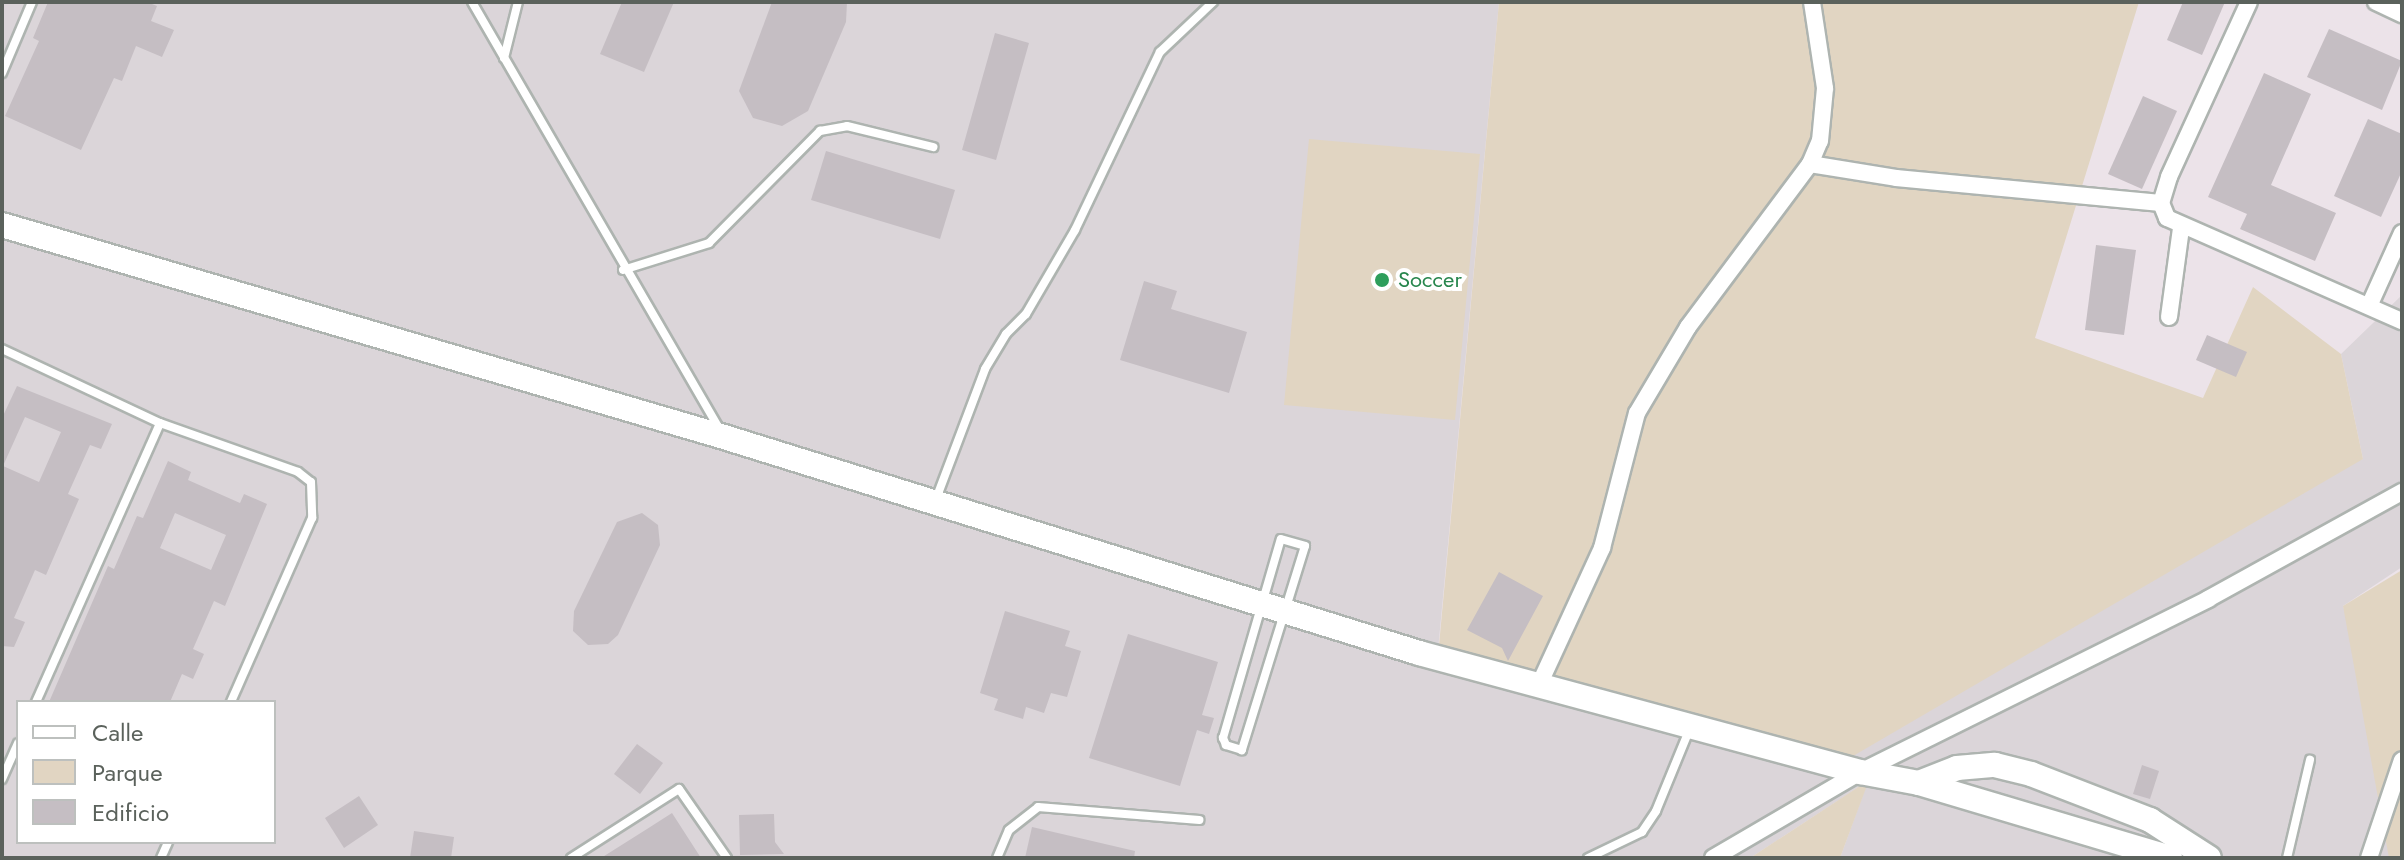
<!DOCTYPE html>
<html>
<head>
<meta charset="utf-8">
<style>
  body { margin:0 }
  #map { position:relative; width:2404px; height:860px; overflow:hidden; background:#ece3e9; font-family:Jost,sans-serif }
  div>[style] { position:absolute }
  .industrial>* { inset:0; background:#dbd5d9 }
  .green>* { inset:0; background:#e1d5c2 }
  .building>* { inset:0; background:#c5bec3 }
  .roads { filter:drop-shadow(2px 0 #aeb4b0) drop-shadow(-2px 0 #aeb4b0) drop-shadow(0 2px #aeb4b0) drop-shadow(0 -2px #aeb4b0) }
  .lane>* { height:8px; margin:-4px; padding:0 4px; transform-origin:4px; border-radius:4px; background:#fff }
  .street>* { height:16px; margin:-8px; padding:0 8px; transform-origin:8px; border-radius:8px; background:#fff }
  .secondary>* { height:24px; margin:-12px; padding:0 12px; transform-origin:12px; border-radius:12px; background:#fff }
  .dots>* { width:22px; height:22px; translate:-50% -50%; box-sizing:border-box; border:4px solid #fff; border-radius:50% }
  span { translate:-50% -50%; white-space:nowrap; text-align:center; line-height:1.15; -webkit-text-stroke:8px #fff; paint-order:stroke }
  .leisure-label { font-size:22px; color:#27864d }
  .left { translate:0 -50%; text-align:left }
  .frame { position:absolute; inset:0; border:4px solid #5b625c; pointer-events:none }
  .legend { position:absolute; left:16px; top:700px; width:260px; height:144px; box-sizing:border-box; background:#fff; border:2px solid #bdc0be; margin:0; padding:10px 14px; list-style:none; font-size:24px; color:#5b625c }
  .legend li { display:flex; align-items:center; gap:16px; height:40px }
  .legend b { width:40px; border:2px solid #bdc0be }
</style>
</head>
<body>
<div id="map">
  <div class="industrial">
    <div style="clip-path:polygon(evenodd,2px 2px,1499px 2px,1437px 661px,2363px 459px,2341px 354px,2402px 295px,2402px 567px,2343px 606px,2396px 774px,2389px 858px,1840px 858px,1868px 781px,1750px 858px,2px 858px,2px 2px,18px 702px,274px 702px,274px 842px,18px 842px,18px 702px)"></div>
  </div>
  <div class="green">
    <div style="clip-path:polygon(1499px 2px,2139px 2px,2035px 338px,2203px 398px,2253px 287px,2341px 354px,2363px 459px,1829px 770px,1439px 645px)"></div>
    <div style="clip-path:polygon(1309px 139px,1480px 154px,1455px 420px,1284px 405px)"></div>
    <div style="clip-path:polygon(2402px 570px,2402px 858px,2389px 858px,2343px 606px)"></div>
    <div style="clip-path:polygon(1869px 780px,1840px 858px,1750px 858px)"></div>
  </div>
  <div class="building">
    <div style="clip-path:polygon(48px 2px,147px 2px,157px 6px,151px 21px,174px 30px,162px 57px,136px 46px,122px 81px,114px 78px,81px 150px,5px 116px,39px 41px,33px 38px)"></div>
    <div style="clip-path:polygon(622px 2px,674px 2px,644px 72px,600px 54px)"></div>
    <div style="clip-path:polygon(772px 2px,847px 2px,846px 22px,808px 111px,782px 126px,753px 118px,739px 91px)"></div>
    <div style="clip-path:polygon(2183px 2px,2225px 2px,2202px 55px,2167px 40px)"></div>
    <div style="clip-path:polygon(2329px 29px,2402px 61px,2382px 110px,2307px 77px)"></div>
    <div style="clip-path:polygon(995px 33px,1029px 43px,996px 160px,962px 150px)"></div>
    <div style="clip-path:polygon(2264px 73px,2311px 94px,2271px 185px,2336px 213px,2315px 261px,2240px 229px,2247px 214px,2208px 197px)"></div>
    <div style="clip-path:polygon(2143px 96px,2177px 111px,2142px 189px,2108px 174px)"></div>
    <div style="clip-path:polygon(2368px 119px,2402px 134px,2402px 171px,2381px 217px,2334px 196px)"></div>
    <div style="clip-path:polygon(826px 151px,955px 190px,940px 239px,811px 200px)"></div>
    <div style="clip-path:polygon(2096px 245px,2136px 250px,2124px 335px,2085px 330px)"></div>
    <div style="clip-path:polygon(1144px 281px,1177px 291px,1171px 309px,1247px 332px,1229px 393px,1120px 360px)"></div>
    <div style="clip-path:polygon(2207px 335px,2247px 352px,2236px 377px,2196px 360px)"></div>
    <div style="clip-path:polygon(evenodd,17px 386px,112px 424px,101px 449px,90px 445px,68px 494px,79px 499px,46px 575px,35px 570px,14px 618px,25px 622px,14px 647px,2px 646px,2px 418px,17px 386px,25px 417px,61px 432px,39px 482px,3px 466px,25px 417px)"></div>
    <div style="clip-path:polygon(evenodd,168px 461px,191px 472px,188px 480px,240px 503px,244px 494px,267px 504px,225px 606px,214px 601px,193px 649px,204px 654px,193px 679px,182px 674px,170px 702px,49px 702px,108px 566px,114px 569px,137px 516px,143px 518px,168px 461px,175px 513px,226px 535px,211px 570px,160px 548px,175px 513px)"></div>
    <div style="clip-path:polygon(642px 513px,658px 525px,660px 545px,618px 635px,608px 644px,588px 645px,573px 631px,574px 611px,617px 522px)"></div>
    <div style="clip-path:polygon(1499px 572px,1543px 596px,1508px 661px,1502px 648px,1467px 630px)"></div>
    <div style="clip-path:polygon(1005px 611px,1070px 631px,1065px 646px,1081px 651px,1067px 697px,1051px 693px,1044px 713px,1026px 707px,1023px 719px,994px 710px,998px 699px,980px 693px)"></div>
    <div style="clip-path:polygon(1128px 634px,1218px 662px,1202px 715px,1214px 718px,1209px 734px,1197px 730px,1180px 786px,1089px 758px)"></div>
    <div style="clip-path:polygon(637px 744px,663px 763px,640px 794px,614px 774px)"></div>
    <div style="clip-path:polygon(2142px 765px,2159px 771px,2150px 799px,2133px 794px)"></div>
    <div style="clip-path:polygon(359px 796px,378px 825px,344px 848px,325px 818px)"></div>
    <div style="clip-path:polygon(672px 813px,701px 858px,601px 858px,647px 829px)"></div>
    <div style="clip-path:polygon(774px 814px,775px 842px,784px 854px,740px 855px,739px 815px)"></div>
    <div style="clip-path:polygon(1032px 827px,1135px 851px,1134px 858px,1025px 858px)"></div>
    <div style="clip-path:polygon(414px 831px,454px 837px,451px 858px,410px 858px)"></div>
  </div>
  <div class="roads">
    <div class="lane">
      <div style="left:472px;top:2px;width:494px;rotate:59.9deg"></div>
      <div style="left:504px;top:58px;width:58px;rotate:-76deg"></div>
      <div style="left:2px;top:73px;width:77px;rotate:-67.1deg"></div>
      <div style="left:623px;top:270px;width:90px;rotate:-17.4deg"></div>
      <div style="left:709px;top:243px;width:158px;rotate:-45.3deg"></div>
      <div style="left:820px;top:131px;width:27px;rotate:-10deg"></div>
      <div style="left:847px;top:126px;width:89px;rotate:13.7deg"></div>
      <div style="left:2px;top:349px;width:174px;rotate:25.1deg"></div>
      <div style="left:160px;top:423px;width:146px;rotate:19.5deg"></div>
      <div style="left:298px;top:472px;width:16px;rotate:38deg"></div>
      <div style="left:311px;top:482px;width:36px;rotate:88deg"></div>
      <div style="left:312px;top:518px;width:201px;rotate:113.8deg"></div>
      <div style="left:936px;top:499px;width:139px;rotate:-69.3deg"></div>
      <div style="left:985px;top:369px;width:41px;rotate:-59deg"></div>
      <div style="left:1006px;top:334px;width:28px;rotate:-45deg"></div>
      <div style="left:1026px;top:314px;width:97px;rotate:-59.7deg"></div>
      <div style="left:1075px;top:230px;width:197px;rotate:-64.5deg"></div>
      <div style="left:1160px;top:52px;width:73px;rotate:-43.3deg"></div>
      <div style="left:1281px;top:539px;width:25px;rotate:16deg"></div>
      <div style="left:1305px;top:546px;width:214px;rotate:107.2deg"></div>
      <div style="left:1242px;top:750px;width:17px;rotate:-163deg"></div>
      <div style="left:1226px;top:745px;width:8px;rotate:-113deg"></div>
      <div style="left:1223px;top:738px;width:207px;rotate:-73.8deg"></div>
      <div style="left:36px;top:702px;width:305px;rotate:-66deg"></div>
      <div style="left:2px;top:779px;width:39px;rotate:-66deg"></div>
      <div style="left:161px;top:858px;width:17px;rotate:-66deg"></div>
      <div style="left:571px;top:858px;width:128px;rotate:-32.6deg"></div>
      <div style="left:679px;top:789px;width:84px;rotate:55.2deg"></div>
      <div style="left:997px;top:858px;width:30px;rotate:-67deg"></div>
      <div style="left:1009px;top:830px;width:37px;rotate:-38deg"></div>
      <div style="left:1038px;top:807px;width:162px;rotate:4.6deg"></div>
      <div style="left:1588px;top:858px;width:60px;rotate:-25.7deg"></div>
      <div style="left:1642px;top:832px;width:25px;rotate:-56deg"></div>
      <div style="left:1656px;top:811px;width:90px;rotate:-67.7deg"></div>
      <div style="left:2287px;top:858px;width:101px;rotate:-76.8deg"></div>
    </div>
    <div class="street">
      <div style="left:2249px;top:2px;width:192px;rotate:114.6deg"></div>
      <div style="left:2169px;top:177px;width:27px;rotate:107deg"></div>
      <div style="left:2161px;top:203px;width:16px;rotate:68deg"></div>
      <div style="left:2167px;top:218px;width:257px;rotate:23.7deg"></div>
      <div style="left:2376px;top:2px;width:29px;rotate:25deg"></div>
      <div style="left:1810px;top:164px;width:87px;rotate:9.2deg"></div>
      <div style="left:1896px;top:178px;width:266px;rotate:5.4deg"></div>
      <div style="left:2370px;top:304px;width:78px;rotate:-65.7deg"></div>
      <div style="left:2169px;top:317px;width:90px;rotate:-82.3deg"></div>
      <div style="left:1539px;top:685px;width:151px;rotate:-65.3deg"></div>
      <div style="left:1602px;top:548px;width:139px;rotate:-75.5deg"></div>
      <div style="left:1637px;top:413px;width:100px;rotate:-59.3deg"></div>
      <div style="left:1688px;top:327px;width:204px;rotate:-53.2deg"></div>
      <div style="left:1810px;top:164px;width:25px;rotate:-67deg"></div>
      <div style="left:1820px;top:141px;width:53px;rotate:-84.6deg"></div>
      <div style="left:1825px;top:88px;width:87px;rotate:-98.6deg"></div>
      <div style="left:1713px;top:858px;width:170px;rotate:-30.3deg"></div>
      <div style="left:1860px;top:772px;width:389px;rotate:-26.4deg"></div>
      <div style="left:2208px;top:599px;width:222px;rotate:-28.9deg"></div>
      <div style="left:2369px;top:858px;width:103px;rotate:-71.4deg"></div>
    </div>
    <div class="secondary">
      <div style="left:2px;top:225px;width:752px;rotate:16.36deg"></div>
      <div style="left:724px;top:437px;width:728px;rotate:17.26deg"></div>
      <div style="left:1419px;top:653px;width:457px;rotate:15.1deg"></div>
      <div style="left:1860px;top:772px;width:60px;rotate:10.6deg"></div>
      <div style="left:1919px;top:783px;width:262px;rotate:16.6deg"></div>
      <div style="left:1919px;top:783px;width:41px;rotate:-21.5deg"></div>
      <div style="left:1957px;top:768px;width:38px;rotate:-5deg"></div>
      <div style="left:1995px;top:765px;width:37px;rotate:14deg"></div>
      <div style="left:2031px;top:774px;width:128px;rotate:21.1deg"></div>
      <div style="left:2150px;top:820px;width:70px;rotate:32.8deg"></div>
    </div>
  </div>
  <div class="dots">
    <div style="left:1382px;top:280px;background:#2e9e5b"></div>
  </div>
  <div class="leisure-label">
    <span class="left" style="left:1398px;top:280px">Soccer</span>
  </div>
  <div class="frame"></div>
  <ul class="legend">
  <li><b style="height:10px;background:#fff"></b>Calle</li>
  <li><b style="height:22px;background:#e1d5c2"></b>Parque</li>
  <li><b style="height:22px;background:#c5bec3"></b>Edificio</li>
  </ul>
</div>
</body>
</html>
